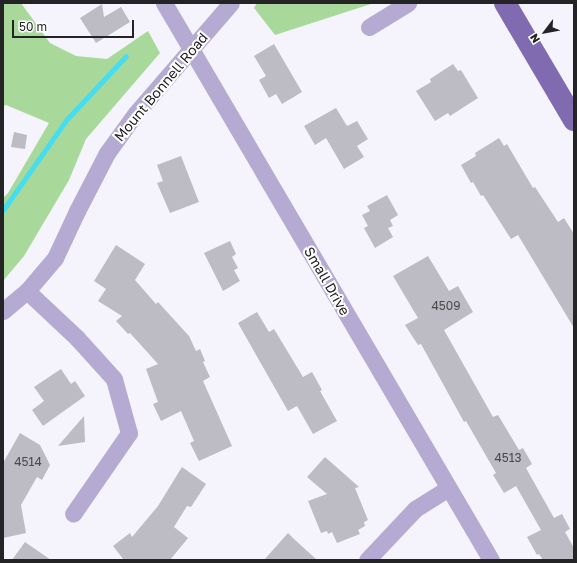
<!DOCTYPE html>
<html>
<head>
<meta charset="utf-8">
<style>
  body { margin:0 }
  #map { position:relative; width:577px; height:563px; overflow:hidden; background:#f5f3fb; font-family:"Golos Text",sans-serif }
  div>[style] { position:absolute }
  .green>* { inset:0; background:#a8d99a }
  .stream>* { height:5px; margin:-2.5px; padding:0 2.5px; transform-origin:2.5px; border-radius:2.5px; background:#47ddf0 }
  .building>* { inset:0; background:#bdbbc3 }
  .minor>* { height:17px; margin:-8.5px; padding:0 8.5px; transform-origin:8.5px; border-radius:8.5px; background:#b5aad1 }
  .major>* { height:22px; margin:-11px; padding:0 11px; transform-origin:11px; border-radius:11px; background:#806ab0 }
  span { translate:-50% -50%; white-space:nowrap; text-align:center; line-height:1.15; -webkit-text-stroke:4px #fff; paint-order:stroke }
  .number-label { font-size:12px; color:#4a494d }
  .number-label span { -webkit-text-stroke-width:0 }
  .street-label { font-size:14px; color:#242326 }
  .frame { position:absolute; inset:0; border:4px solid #242326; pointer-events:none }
  .north { position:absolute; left:525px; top:12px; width:40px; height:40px; -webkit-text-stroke:3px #fff; paint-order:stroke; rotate:238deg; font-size:11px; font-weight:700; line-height:16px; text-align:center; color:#242326 }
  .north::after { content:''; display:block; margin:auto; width:14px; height:18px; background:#242326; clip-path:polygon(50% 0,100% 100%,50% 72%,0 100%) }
  .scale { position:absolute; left:12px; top:20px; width:122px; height:18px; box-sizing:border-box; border:2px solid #242326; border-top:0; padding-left:5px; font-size:12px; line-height:14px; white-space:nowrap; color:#242326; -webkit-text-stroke:3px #fff; paint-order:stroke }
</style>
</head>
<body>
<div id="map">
  <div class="green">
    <div style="clip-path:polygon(3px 3px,21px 3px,50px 43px,76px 56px,107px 59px,148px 31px,160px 53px,86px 139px,69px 180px,24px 256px,3px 281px,3px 198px,8px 193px,49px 123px,6px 105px,3px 106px)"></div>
    <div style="clip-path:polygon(257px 3px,374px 3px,275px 35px,254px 8px)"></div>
  </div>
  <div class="stream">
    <div style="left:3px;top:210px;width:111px;rotate:-54.9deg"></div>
    <div style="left:67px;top:119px;width:86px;rotate:-46.9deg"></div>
  </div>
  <div class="building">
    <div style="clip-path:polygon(102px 4px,104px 17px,121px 7px,130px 22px,96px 43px,80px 18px)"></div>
    <div style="clip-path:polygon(274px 44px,302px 92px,282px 104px,276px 94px,269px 98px,259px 80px,266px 76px,254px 56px)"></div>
    <div style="clip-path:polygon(453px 64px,458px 71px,461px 70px,478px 98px,450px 116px,448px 113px,435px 121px,416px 91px,431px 82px,430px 79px)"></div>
    <div style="clip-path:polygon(336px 108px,347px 126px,357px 121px,368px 139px,357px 146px,364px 157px,344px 169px,326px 138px,315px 145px,304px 126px)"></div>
    <div style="clip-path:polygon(14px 132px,27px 135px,25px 149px,11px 147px)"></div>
    <div style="clip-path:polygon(499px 138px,504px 146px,507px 144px,533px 188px,535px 187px,558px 222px,564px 218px,574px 234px,574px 328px,518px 235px,511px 239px,483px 195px,481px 196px,473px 182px,471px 183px,461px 165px,476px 156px,475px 153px)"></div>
    <div style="clip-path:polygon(181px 156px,199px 202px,170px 213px,157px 183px,163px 181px,157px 165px)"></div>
    <div style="clip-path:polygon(387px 195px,398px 215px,390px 220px,393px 226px,388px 228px,393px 237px,375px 248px,364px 228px,368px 226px,362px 215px,370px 211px,367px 206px)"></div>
    <div style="clip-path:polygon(230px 241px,236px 254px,232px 257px,238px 268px,234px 270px,240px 281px,223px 291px,204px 253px)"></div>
    <div style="clip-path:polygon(116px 245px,145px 264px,135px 280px,156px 304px,158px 302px,189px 336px,196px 351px,200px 349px,205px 361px,203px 362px,210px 377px,203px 381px,232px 446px,199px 461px,190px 443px,194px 441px,181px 411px,161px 421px,153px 404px,158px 402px,146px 369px,158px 364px,130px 333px,128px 334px,116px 321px,122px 316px,98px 301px,106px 289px,94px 281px)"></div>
    <div style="clip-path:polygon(428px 256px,449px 291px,458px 286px,473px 312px,444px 330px,493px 417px,498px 415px,519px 450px,523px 448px,532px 464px,526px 468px,554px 518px,562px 514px,570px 529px,565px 532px,574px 548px,574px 560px,543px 560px,539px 554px,537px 555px,527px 537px,541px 530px,516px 486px,504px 493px,493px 475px,496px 473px,466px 421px,464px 422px,421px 344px,418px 345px,405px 325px,418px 318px,393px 276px)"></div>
    <div style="clip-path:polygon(257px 312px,269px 332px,274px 329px,303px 377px,312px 372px,322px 390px,320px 391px,337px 421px,313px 434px,297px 406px,288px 411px,238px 323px)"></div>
    <div style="clip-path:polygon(61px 369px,71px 384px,75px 381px,85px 396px,43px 426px,32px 410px,44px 401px,34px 387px)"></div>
    <div style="clip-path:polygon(84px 416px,85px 442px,58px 446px)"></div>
    <div style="clip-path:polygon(20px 433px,40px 445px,50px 465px,42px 480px,37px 477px,21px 505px,26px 533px,3px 538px,3px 463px)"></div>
    <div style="clip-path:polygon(325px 457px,359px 487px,355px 488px,368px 520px,364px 522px,365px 526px,358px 530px,360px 534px,337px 543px,332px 532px,328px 534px,327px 531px,321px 533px,308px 501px,327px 494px,307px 477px)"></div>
    <div style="clip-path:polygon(182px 467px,206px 484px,191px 507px,187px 506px,174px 527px,188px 538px,170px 560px,124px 560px,113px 546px,130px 533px,132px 537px,158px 506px)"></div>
    <div style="clip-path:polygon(288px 533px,294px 539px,317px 560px,264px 560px)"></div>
    <div style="clip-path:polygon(25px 542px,51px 560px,12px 560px)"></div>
  </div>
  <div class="minor">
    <div style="left:164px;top:3px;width:646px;rotate:59.58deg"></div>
    <div style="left:369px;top:27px;width:46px;rotate:-31.6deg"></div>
    <div style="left:27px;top:291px;width:69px;rotate:43.2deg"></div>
    <div style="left:77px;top:338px;width:55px;rotate:47.9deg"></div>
    <div style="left:114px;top:379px;width:56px;rotate:74.5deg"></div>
    <div style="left:129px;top:433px;width:98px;rotate:124.7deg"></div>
    <div style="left:3px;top:311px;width:31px;rotate:-40deg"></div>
    <div style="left:27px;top:291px;width:43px;rotate:-49.7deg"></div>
    <div style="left:55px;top:258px;width:52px;rotate:-64.9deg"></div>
    <div style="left:77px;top:211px;width:65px;rotate:-62.7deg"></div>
    <div style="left:107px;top:153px;width:49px;rotate:-54.1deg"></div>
    <div style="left:136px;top:113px;width:145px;rotate:-49.2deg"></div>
    <div style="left:367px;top:560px;width:70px;rotate:-46.7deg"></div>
    <div style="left:415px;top:509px;width:39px;rotate:-32deg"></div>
  </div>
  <div class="major">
    <div style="left:505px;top:3px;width:136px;rotate:59.5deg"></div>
  </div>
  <div class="number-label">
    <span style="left:446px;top:306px">4509</span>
    <span style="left:508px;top:458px">4513</span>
    <span style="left:28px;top:462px">4514</span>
  </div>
  <div class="street-label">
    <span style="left:161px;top:87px;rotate:-50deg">Mount Bonnell Road</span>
    <span style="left:327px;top:281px;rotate:60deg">Small Drive</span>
  </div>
  <div class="frame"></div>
  <div class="north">N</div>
  <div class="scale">50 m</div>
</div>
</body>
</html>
